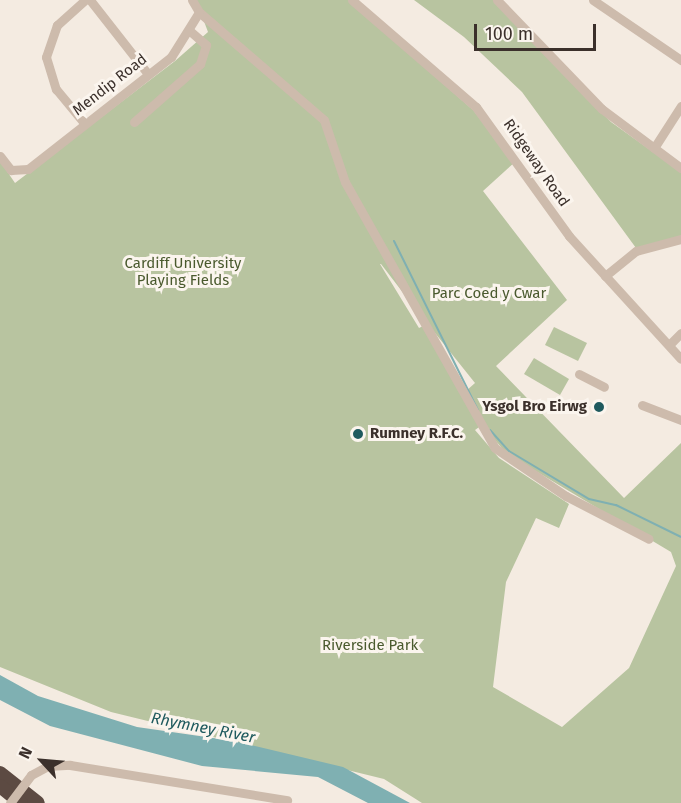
<!DOCTYPE html>
<html>
<head>
<meta charset="utf-8">
<style>
  body { margin:0 }
  #map { position:relative; width:681px; height:803px; overflow:hidden; background:#f4ebe1; font-family:"Fira Sans",sans-serif }
  div>[style] { position:absolute }
  .green>* { inset:0; background:#b8c4a0 }
  .water>* { inset:0; background:#7fb0b2 }
  .stream>* { height:2px; margin:-1px; padding:0 1px; transform-origin:1px; border-radius:1px; background:#7fb0b2 }
  .minor>* { height:9px; margin:-4.5px; padding:0 4.5px; transform-origin:4.5px; border-radius:4.5px; background:#cdbbac }
  .highway>* { height:14px; margin:-7px; padding:0 7px; transform-origin:7px; border-radius:7px; background:#5c4a42 }
  .minor-bridge>* { height:9px; margin:-4.5px; padding:0 4.5px; transform-origin:4.5px; border-radius:4.5px; background:#cdbbac }
  .dots>* { width:16px; height:16px; translate:-50% -50%; box-sizing:border-box; border:3px solid #fbf5ee; border-radius:50% }
  span { translate:-50% -50%; white-space:nowrap; text-align:center; line-height:1.15; -webkit-text-stroke:6px #fbf5ee; paint-order:stroke }
  .street-label { font-size:15px; color:#3b302b }
  .park-label { font-size:15px; color:#4a5a2e }
  .poi-label { font-size:15px; color:#3b302b; font-weight:700 }
  .right { translate:-100% -50%; text-align:right }
  .left { translate:0 -50%; text-align:left }
  .water-label { font-size:16px; color:#1f5a5e; font-style:italic }
  .north { position:absolute; left:12px; top:731px; width:60px; height:60px; -webkit-text-stroke:4px #fbf5ee; paint-order:stroke; rotate:296deg; font-size:16px; font-weight:700; line-height:24px; text-align:center; color:#3b302b }
  .north::after { content:''; display:block; margin:auto; width:21px; height:27px; background:#3b302b; clip-path:polygon(50% 0,100% 100%,50% 72%,0 100%) }
  .scale { position:absolute; left:474px; top:24px; width:122px; height:27px; box-sizing:border-box; border:3px solid #3b302b; border-top:0; padding-left:8px; font-size:18px; line-height:21px; white-space:nowrap; color:#3b302b; -webkit-text-stroke:4px #fbf5ee; paint-order:stroke }
</style>
</head>
<body>
<div id="map">
  <div class="green">
    <div style="clip-path:polygon(evenodd,196px 0,348px 0,473px 110px,515px 162px,483px 191px,567px 300px,496px 366px,624px 498px,681px 443px,681px 803px,422px 803px,384px 779px,111px 712px,0 667px,0 161px,15px 183px,175px 61px,208px 32px,196px 0,380px 264px,381px 264px,427px 324px,419px 328px,380px 264px,196px 0,431px 328px,475px 383px,466px 391px,431px 328px,196px 0,482px 425px,507px 454px,671px 552px,676px 566px,629px 668px,562px 727px,493px 687px,506px 582px,536px 518px,559px 528px,569px 504px,499px 458px,475px 430px,482px 425px)"></div>
    <div style="clip-path:polygon(414px 0,493px 0,611px 122px,681px 172px,681px 236px,636px 248px,522px 92px,464px 37px)"></div>
    <div style="clip-path:polygon(554px 327px,587px 343px,578px 361px,545px 345px)"></div>
    <div style="clip-path:polygon(534px 358px,569px 379px,560px 395px,524px 374px)"></div>
  </div>
  <div class="water">
    <div style="clip-path:polygon(0 675px,38px 696px,137px 727px,234px 741px,343px 767px,410px 803px,368px 803px,318px 777px,202px 766px,50px 726px,0 700px)"></div>
  </div>
  <div class="stream">
    <div style="left:394px;top:241px;width:189px;rotate:63.6deg"></div>
    <div style="left:490px;top:430px;width:28px;rotate:48deg"></div>
    <div style="left:509px;top:451px;width:93px;rotate:31deg"></div>
    <div style="left:589px;top:499px;width:28px;rotate:13deg"></div>
    <div style="left:616px;top:505px;width:72px;rotate:26.2deg"></div>
  </div>
  <div class="minor">
    <div style="left:85px;top:0;width:38px;rotate:138deg"></div>
    <div style="left:57px;top:25px;width:34px;rotate:109deg"></div>
    <div style="left:46px;top:57px;width:34px;rotate:73deg"></div>
    <div style="left:56px;top:89px;width:45px;rotate:50.4deg"></div>
    <div style="left:90px;top:0;width:94px;rotate:51.9deg"></div>
    <div style="left:192px;top:0;width:14px;rotate:60deg"></div>
    <div style="left:352px;top:0;width:164px;rotate:40.8deg"></div>
    <div style="left:476px;top:107px;width:159px;rotate:54.2deg"></div>
    <div style="left:569px;top:236px;width:166px;rotate:47.7deg"></div>
    <div style="left:497px;top:0;width:151px;rotate:46.1deg"></div>
    <div style="left:602px;top:109px;width:99px;rotate:36.8deg"></div>
    <div style="left:593px;top:0;width:107px;rotate:34.3deg"></div>
    <div style="left:199px;top:12px;width:165px;rotate:40.8deg"></div>
    <div style="left:324px;top:120px;width:65px;rotate:71.3deg"></div>
    <div style="left:345px;top:182px;width:305px;rotate:60.6deg"></div>
    <div style="left:495px;top:448px;width:86px;rotate:34.1deg"></div>
    <div style="left:566px;top:496px;width:93px;rotate:27.4deg"></div>
    <div style="left:134px;top:122px;width:88px;rotate:-41.3deg"></div>
    <div style="left:200px;top:64px;width:20px;rotate:-72deg"></div>
    <div style="left:206px;top:45px;width:21px;rotate:-139deg"></div>
    <div style="left:654px;top:148px;width:50px;rotate:-57.3deg"></div>
    <div style="left:0;top:156px;width:18px;rotate:52deg"></div>
    <div style="left:11px;top:170px;width:17px;rotate:-3deg"></div>
    <div style="left:28px;top:169px;width:182px;rotate:-38.1deg"></div>
    <div style="left:171px;top:57px;width:53px;rotate:-58.1deg"></div>
    <div style="left:605px;top:276px;width:40px;rotate:-39deg"></div>
    <div style="left:636px;top:251px;width:47px;rotate:-14.9deg"></div>
    <div style="left:669px;top:345px;width:17px;rotate:-45deg"></div>
    <div style="left:579px;top:374px;width:28px;rotate:27deg"></div>
    <div style="left:642px;top:405px;width:42px;rotate:21deg"></div>
    <div style="left:31px;top:775px;width:19px;rotate:-28deg"></div>
    <div style="left:48px;top:766px;width:22px;rotate:-3deg"></div>
    <div style="left:70px;top:765px;width:220px;rotate:9.2deg"></div>
  </div>
  <div class="highway">
    <div style="left:0;top:773px;width:48px;rotate:38.3deg"></div>
    <div style="left:0;top:786px;width:27px;rotate:39deg"></div>
  </div>
  <div class="minor-bridge">
    <div style="left:10px;top:803px;width:35px;rotate:-53deg"></div>
  </div>
  <div class="dots">
    <div style="left:599px;top:407px;background:#1f5a5e"></div>
    <div style="left:358px;top:434px;background:#1f5a5e"></div>
  </div>
  <div class="street-label">
    <span style="left:110px;top:85px;rotate:-38deg">Mendip Road</span>
    <span style="left:536px;top:163px;rotate:55deg">Ridgeway Road</span>
  </div>
  <div class="park-label">
    <span style="left:183px;top:272px">Cardiff University<br>Playing Fields</span>
    <span style="left:489px;top:294px">Parc Coed y Cwar</span>
    <span style="left:370px;top:646px">Riverside Park</span>
  </div>
  <div class="poi-label">
    <span class="right" style="left:587px;top:407px">Ysgol Bro Eirwg</span>
    <span class="left" style="left:370px;top:434px">Rumney R.F.C.</span>
  </div>
  <div class="water-label">
    <span style="left:203px;top:728px;rotate:11deg">Rhymney River</span>
  </div>
  <div class="north">N</div>
  <div class="scale">100 m</div>
</div>
</body>
</html>
